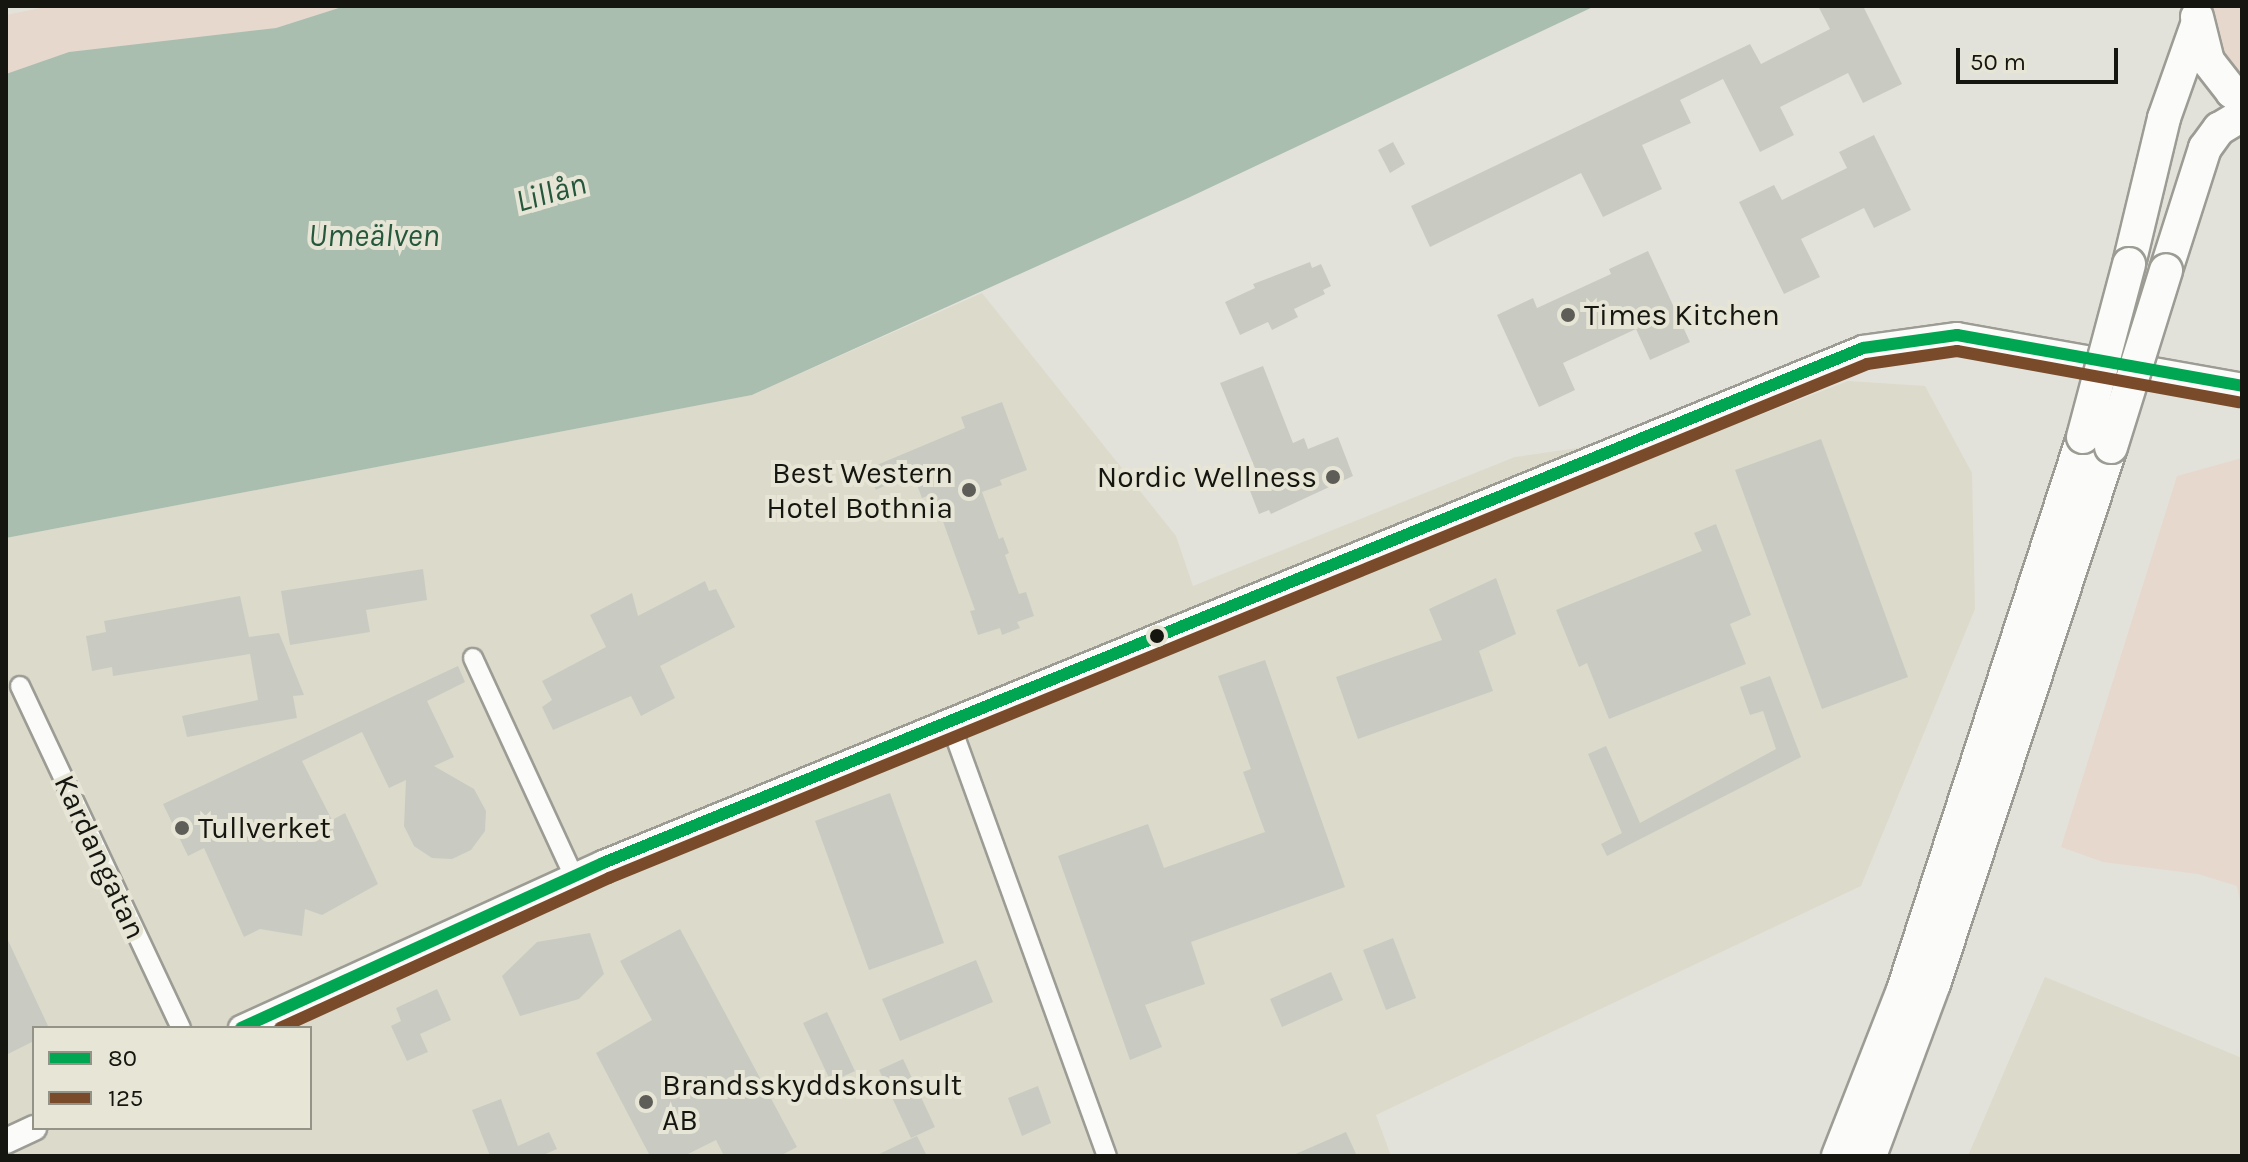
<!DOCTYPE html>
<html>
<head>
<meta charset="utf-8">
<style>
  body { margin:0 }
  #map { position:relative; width:2248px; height:1162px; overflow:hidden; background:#e3e2da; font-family:Karla,sans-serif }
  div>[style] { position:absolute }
  .built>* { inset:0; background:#dcdaca }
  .green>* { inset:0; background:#e6d8cd }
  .water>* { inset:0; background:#aabeaf }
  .building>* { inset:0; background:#c9cbc3 }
  .roads { filter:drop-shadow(2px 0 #9c9c95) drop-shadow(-2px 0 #9c9c95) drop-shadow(0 2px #9c9c95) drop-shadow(0 -2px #9c9c95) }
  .street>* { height:18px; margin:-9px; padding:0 9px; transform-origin:9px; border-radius:9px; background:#fbfbf9 }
  .secondary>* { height:24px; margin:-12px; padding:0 12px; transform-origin:12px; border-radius:12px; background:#fbfbf9 }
  .highway>* { height:32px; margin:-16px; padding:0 16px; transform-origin:16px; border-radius:16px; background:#fbfbf9 }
  .bridges { filter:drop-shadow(2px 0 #9c9c95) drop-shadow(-2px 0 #9c9c95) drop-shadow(0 2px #9c9c95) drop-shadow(0 -2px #9c9c95) }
  .highway-bridge>* { height:32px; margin:-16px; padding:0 16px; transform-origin:16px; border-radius:16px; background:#fbfbf9 }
  .bus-1>* { height:12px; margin:-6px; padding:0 6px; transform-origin:6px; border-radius:6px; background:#00a651 }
  .bus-2>* { height:12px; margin:-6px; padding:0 6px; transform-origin:6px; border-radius:6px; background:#7a4b2a }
  .dots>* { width:22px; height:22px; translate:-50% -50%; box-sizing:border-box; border:4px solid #e7e6d6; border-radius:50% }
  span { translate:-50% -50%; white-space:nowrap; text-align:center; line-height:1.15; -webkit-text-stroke:8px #e7e6d6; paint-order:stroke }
  .poi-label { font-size:30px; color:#161610 }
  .left { translate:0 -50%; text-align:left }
  .right { translate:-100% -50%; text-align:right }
  .street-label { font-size:30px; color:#161610 }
  .water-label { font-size:32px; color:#24573c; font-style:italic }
  .frame { position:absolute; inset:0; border:8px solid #161610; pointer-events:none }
  .legend { position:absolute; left:32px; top:1026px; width:280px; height:104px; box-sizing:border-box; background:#e7e6d6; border:2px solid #939387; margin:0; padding:10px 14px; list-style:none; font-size:24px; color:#161610 }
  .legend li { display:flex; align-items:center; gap:16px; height:40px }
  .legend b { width:40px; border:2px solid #939387 }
  .scale { position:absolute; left:1956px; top:48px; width:162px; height:36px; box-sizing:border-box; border:4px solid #161610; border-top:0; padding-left:10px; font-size:24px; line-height:28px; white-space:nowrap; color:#161610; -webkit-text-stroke:6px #e7e6d6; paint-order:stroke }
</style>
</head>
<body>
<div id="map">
  <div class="built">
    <div style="clip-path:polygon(evenodd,982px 293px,1176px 536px,1193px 586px,1515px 457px,1731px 426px,1848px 381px,1925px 386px,1972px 473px,1975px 609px,1861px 886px,1376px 1115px,1391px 1156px,6px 1156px,6px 538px,752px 395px,982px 293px,34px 1028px,310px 1028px,310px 1128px,34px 1128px,34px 1028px)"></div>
    <div style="clip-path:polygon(2045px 977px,2242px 1058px,2242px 1156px,1968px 1156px)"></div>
  </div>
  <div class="green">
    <div style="clip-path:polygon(50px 6px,345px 6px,276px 28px,69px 52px,6px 74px,6px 15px)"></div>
    <div style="clip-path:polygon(2208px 6px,2242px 6px,2242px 79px,2216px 47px)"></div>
    <div style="clip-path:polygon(2242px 458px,2242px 911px,2237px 886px,2198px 874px,2103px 862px,2061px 847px,2177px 476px)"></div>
  </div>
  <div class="water">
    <div style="clip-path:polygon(345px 6px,1595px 6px,1188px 198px,752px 395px,6px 538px,6px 74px,69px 52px,276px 28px)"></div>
  </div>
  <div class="building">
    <div style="clip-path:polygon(1818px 6px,1863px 6px,1902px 84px,1863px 103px,1848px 73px,1780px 107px,1794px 135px,1760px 152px,1723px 79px,1680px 100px,1691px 123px,1642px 145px,1662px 189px,1603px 217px,1581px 173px,1430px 247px,1411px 206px,1750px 44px,1761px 64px,1830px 29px)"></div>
    <div style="clip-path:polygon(1874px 135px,1911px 210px,1874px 228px,1864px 208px,1801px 239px,1820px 277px,1784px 294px,1739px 202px,1774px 185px,1782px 200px,1847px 168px,1839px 152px)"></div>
    <div style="clip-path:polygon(1393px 142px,1405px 164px,1390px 173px,1378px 150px)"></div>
    <div style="clip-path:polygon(1648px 251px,1690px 342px,1650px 360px,1636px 329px,1563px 363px,1575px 390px,1539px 407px,1497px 315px,1533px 298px,1537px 308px,1611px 274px,1609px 269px)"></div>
    <div style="clip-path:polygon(1310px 262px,1312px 268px,1321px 264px,1331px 286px,1323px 290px,1325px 294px,1294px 309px,1298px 317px,1272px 330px,1268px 322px,1240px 335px,1225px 302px,1255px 288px,1253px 284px)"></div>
    <div style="clip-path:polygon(1263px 366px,1293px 443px,1304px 438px,1308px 449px,1338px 437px,1353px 476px,1271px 514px,1269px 510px,1259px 514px,1245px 478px,1257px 473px,1220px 383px)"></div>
    <div style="clip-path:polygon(1002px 402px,1027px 470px,1000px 480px,1002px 485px,982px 492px,999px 539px,1003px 537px,1009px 553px,1005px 555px,1019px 594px,1026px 592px,1034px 616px,1017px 622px,1020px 628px,1002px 635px,1000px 628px,978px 635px,970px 611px,975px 610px,933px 494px,922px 498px,912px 472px,876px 490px,865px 470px,965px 428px,961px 417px)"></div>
    <div style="clip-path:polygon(1821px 439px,1908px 677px,1822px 709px,1735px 470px)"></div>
    <div style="clip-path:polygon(1716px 524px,1751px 615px,1730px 624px,1746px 664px,1609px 719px,1587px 663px,1579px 667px,1556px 610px,1702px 551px,1694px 533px)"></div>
    <div style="clip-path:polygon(423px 569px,427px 600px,366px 610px,370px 632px,290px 645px,281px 591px)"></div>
    <div style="clip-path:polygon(1496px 578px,1516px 634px,1479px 651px,1493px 691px,1358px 739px,1336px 677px,1442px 640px,1429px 609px)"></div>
    <div style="clip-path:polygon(705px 581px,709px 591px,716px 589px,735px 627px,660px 666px,675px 698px,641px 716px,631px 696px,553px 730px,542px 707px,552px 700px,542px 681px,606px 647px,590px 615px,632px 593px,638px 616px)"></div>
    <div style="clip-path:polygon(240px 596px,249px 637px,279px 633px,304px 695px,293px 696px,297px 718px,187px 737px,182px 716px,258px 700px,250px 654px,113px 676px,112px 667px,92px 671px,86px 636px,106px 632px,104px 621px)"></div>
    <div style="clip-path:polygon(1265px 660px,1345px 887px,1191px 942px,1205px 984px,1145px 1005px,1162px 1047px,1130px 1060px,1058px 856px,1148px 824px,1164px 868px,1265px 832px,1243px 772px,1251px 769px,1218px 676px)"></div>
    <div style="clip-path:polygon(458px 666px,465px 682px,427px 701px,454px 757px,434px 766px,474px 789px,486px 811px,485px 831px,471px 850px,452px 859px,432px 858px,414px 846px,404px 826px,406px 780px,389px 788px,362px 732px,302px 761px,332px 820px,345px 813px,378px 884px,322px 915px,305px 909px,302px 936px,260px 929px,244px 937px,204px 848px,188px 856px,163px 804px)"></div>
    <div style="clip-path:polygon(1770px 676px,1801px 757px,1607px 856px,1601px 844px,1622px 833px,1588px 754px,1606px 746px,1640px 823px,1776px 749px,1763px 711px,1750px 715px,1740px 687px)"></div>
    <div style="clip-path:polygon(890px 793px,944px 943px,869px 970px,815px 821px)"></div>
    <div style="clip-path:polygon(680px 929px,797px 1147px,780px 1156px,724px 1156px,716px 1140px,684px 1156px,650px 1156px,596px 1053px,652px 1020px,620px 961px)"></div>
    <div style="clip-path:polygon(590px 933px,604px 974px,579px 999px,520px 1016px,502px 976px,537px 942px)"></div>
    <div style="clip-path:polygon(6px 936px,49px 1028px,34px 1028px,34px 1041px,6px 1055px)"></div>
    <div style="clip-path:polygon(1393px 938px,1416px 998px,1386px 1010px,1363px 950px)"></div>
    <div style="clip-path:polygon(976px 960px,993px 1002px,900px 1041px,882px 999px)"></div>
    <div style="clip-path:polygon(1331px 972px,1343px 1000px,1282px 1027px,1270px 999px)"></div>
    <div style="clip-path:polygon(437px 989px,451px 1020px,420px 1034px,428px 1052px,407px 1061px,391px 1026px,401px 1021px,396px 1008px)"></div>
    <div style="clip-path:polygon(827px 1012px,855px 1071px,831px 1082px,803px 1023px)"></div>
    <div style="clip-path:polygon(903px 1059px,935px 1127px,911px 1138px,879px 1070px)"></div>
    <div style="clip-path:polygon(1038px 1086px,1051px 1123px,1022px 1136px,1008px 1098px)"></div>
    <div style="clip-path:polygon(501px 1099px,518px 1146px,549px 1132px,557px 1149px,541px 1156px,490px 1156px,472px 1110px)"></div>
    <div style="clip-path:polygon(1346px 1132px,1357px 1156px,1291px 1156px)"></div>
    <div style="clip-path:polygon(917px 1136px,927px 1156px,875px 1156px)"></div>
  </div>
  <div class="roads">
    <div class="street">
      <div style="left:473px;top:658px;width:241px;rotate:65.2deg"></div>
      <div style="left:20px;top:686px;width:378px;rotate:64.8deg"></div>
      <div style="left:949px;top:720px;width:464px;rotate:70.1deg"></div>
    </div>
    <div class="secondary">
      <div style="left:241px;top:1028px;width:398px;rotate:-24.5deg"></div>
      <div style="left:603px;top:863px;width:1361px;rotate:-22.23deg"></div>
      <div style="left:1863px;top:348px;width:95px;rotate:-7.9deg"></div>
      <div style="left:1957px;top:335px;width:290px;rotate:10.1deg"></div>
      <div style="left:6px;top:1141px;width:31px;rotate:-25deg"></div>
    </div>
    <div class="highway">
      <div style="left:2197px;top:17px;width:45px;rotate:76deg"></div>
      <div style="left:2208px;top:61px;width:39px;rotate:52deg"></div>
      <div style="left:2232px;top:92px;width:12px;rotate:35deg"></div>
      <div style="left:2129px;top:264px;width:150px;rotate:-76.5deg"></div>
      <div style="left:2164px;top:118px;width:99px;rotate:-70.5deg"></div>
      <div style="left:2166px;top:270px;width:128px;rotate:-72.3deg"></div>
      <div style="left:2205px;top:148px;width:24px;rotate:-54deg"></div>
      <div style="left:2219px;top:129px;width:27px;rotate:-31deg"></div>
      <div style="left:1838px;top:1156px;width:178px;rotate:-68.6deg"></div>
      <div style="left:1903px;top:990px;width:582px;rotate:-71.97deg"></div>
      <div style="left:1870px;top:1156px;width:184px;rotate:-69.6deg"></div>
      <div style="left:1934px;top:984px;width:565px;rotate:-71.76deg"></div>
    </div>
  </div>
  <div class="bridges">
    <div class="highway-bridge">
      <div style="left:2083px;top:437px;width:179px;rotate:-75.1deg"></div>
      <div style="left:2111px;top:447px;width:185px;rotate:-72.7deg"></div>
    </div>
  </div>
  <div class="bus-1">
    <div style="left:241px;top:1028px;width:398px;rotate:-24.5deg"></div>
    <div style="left:603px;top:863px;width:1361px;rotate:-22.23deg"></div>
    <div style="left:1863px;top:348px;width:95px;rotate:-7.9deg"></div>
    <div style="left:1957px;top:335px;width:290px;rotate:10.1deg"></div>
  </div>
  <div class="bus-2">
    <div style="left:280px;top:1028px;width:362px;rotate:-24.5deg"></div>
    <div style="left:609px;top:878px;width:1359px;rotate:-22.22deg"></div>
    <div style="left:1867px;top:364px;width:91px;rotate:-8.2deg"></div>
    <div style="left:1957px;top:351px;width:287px;rotate:10.3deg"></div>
  </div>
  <div class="dots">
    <div style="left:1568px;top:315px;background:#5e5d57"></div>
    <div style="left:1333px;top:477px;background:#5e5d57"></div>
    <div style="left:969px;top:490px;background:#5e5d57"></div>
    <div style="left:1157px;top:636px;background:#161610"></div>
    <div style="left:182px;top:828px;background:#5e5d57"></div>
    <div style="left:646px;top:1102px;background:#5e5d57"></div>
  </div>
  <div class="poi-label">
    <span class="left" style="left:1584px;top:315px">Times Kitchen</span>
    <span class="right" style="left:953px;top:490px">Best Western<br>Hotel Bothnia</span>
    <span class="right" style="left:1317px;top:477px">Nordic Wellness</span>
    <span class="left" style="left:198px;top:828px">Tullverket</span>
    <span class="left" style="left:662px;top:1102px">Brandsskyddskonsult<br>AB</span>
  </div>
  <div class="street-label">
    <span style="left:100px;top:857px;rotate:65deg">Kardangatan</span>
  </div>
  <div class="water-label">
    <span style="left:551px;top:193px;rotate:-16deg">Lillån</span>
    <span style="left:374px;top:236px">Umeälven</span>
  </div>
  <div class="frame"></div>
  <ul class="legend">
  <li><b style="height:10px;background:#00a651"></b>80</li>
  <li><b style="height:10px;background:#7a4b2a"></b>125</li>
  </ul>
  <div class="scale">50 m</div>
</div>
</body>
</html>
